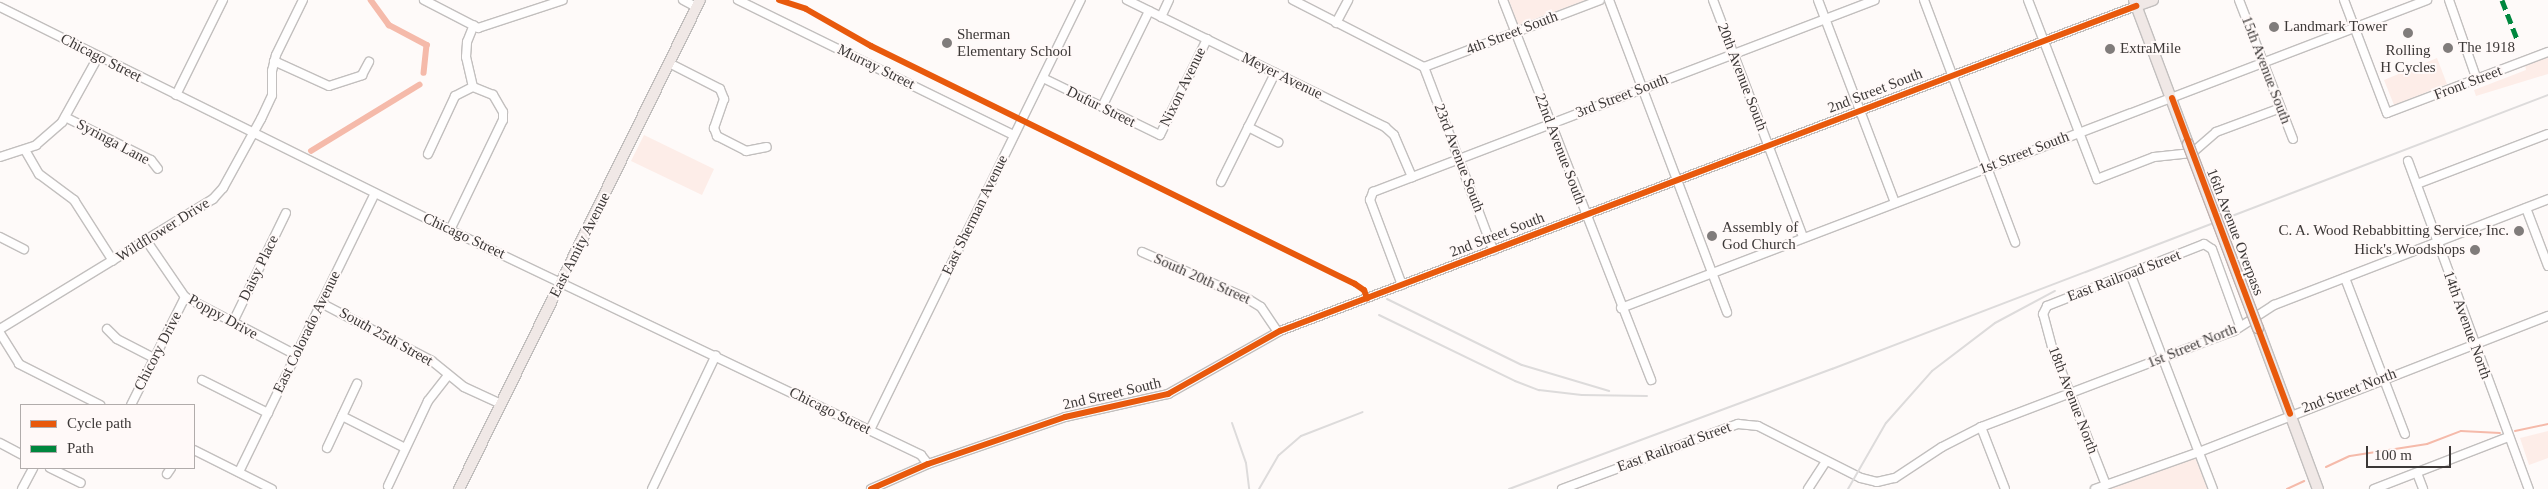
<!DOCTYPE html>
<html>
<head>
<meta charset="utf-8">
<style>
  body { margin:0 }
  #map { position:relative; width:2548px; height:489px; overflow:hidden; background:#fefaf9; font-family:Georgia,serif }
  div>[style] { position:absolute }
  .green>* { inset:0; background:#fdede8 }
  .stream>* { height:2px; margin:-1px; padding:0 1px; transform-origin:1px; border-radius:1px; background:#f5baaa }
  .canal>* { height:5.5px; margin:-2.75px; padding:0 2.75px; transform-origin:2.75px; border-radius:2.75px; background:#f5baaa }
  .roads { filter:drop-shadow(1px 0 #c2bfbe) drop-shadow(-1px 0 #c2bfbe) drop-shadow(0 1px #c2bfbe) drop-shadow(0 -1px #c2bfbe) }
  .minor>* { height:8px; margin:-4px; padding:0 4px; transform-origin:4px; border-radius:4px; background:#fffefe }
  .major>* { height:10px; margin:-5px; padding:0 5px; transform-origin:5px; border-radius:5px; background:#f0e8e6 }
  .rail>* { height:2px; margin:-1px; padding:0 1px; transform-origin:1px; border-radius:1px; background:#dddbdb }
  .bridges { filter:drop-shadow(1px 0 #bfb0ad) drop-shadow(-1px 0 #bfb0ad) drop-shadow(0 1px #bfb0ad) drop-shadow(0 -1px #bfb0ad) }
  .major-bridge>* { height:10px; margin:-5px; padding:0 5px; transform-origin:5px; border-radius:5px; background:#f0e8e6 }
  .quiet>* { height:5px; margin-top:-2.5px; transform-origin:0; background:repeating-linear-gradient(90deg,#00873e 0 10px,transparent 0 15px) }
  .cycleway>* { height:6px; margin:-3px; padding:0 3px; transform-origin:3px; border-radius:3px; background:#e8590c }
  .dots>* { width:14px; height:14px; translate:-50% -50%; box-sizing:border-box; border:2px solid #fff9f8; border-radius:50% }
  span { translate:-50% -50%; white-space:nowrap; text-align:center; line-height:1.15; -webkit-text-stroke:4px #fff9f8; paint-order:stroke }
  .poi-label { font-size:15px; color:#3c3837 }
  .left { translate:0 -50%; text-align:left }
  .right { translate:-100% -50%; text-align:right }
  .street-label { font-size:15px; color:#3c3837 }
  .legend { position:absolute; left:20px; top:404px; width:175px; height:65px; box-sizing:border-box; background:#fff9f8; border:1px solid #b1acab; margin:0; padding:6px 9px; list-style:none; font-size:15px; color:#3c3837 }
  .legend li { display:flex; align-items:center; gap:10px; height:25px }
  .legend b { width:25px; border:1px solid #b1acab }
  .scale { position:absolute; left:2366px; top:446px; width:85px; height:22px; box-sizing:border-box; border:2px solid #3c3837; border-top:0; padding-left:6px; font-size:15px; line-height:18px; white-space:nowrap; color:#3c3837; -webkit-text-stroke:4px #fff9f8; paint-order:stroke }
</style>
</head>
<body>
<div id="map">
  <div class="green">
    <div style="clip-path:polygon(1509px 0,1586px 0,1518px 25px)"></div>
    <div style="clip-path:polygon(2548px 56px,2548px 74px,2476px 96px,2474px 90px,2526px 70px,2525px 65px)"></div>
    <div style="clip-path:polygon(2437px 58px,2447px 84px,2394px 105px,2384px 80px)"></div>
    <div style="clip-path:polygon(644px 135px,714px 169px,702px 195px,631px 161px)"></div>
    <div style="clip-path:polygon(2548px 431px,2548px 458px,2529px 465px,2520px 438px)"></div>
    <div style="clip-path:polygon(2196px 455px,2209px 489px,2108px 489px)"></div>
  </div>
  <div class="stream">
    <div style="left:2515px;top:431px;width:34px;rotate:-12deg"></div>
    <div style="left:2326px;top:467px;width:26px;rotate:-25deg"></div>
    <div style="left:2350px;top:456px;width:78px;rotate:-8.9deg"></div>
    <div style="left:2427px;top:444px;width:36px;rotate:-21deg"></div>
    <div style="left:2461px;top:431px;width:39px;rotate:3deg"></div>
    <div style="left:2287px;top:489px;width:19px;rotate:-25deg"></div>
  </div>
  <div class="canal">
    <div style="left:371px;top:0;width:31px;rotate:54deg"></div>
    <div style="left:389px;top:25px;width:43px;rotate:27.8deg"></div>
    <div style="left:427px;top:45px;width:28px;rotate:96deg"></div>
    <div style="left:311px;top:151px;width:127px;rotate:-31.4deg"></div>
  </div>
  <div class="roads">
    <div class="minor">
      <div style="left:424px;top:0;width:61px;rotate:27.4deg"></div>
      <div style="left:478px;top:28px;width:89px;rotate:-18.2deg"></div>
      <div style="left:683px;top:0;width:15px;rotate:28deg"></div>
      <div style="left:738px;top:0;width:307px;rotate:26.1deg"></div>
      <div style="left:1127px;top:0;width:288px;rotate:26.2deg"></div>
      <div style="left:1385px;top:127px;width:12px;rotate:42deg"></div>
      <div style="left:1394px;top:135px;width:46px;rotate:66.8deg"></div>
      <div style="left:1293px;top:0;width:147px;rotate:27.1deg"></div>
      <div style="left:1503px;top:0;width:408px;rotate:68.7deg"></div>
      <div style="left:1609px;top:0;width:334px;rotate:69.3deg"></div>
      <div style="left:1713px;top:0;width:254px;rotate:69.2deg"></div>
      <div style="left:1818px;top:0;width:217px;rotate:69.2deg"></div>
      <div style="left:1924px;top:0;width:259px;rotate:69.4deg"></div>
      <div style="left:2028px;top:0;width:192px;rotate:68.9deg"></div>
      <div style="left:2097px;top:179px;width:61px;rotate:-21.1deg"></div>
      <div style="left:2154px;top:157px;width:38px;rotate:-6deg"></div>
      <div style="left:2192px;top:153px;width:32px;rotate:-41deg"></div>
      <div style="left:2216px;top:132px;width:69px;rotate:-20.3deg"></div>
      <div style="left:2239px;top:0;width:149px;rotate:68.8deg"></div>
      <div style="left:2344px;top:0;width:121px;rotate:69.2deg"></div>
      <div style="left:2387px;top:113px;width:172px;rotate:-20.8deg"></div>
      <div style="left:2449px;top:0;width:85px;rotate:70.7deg"></div>
      <div style="left:0;top:7px;width:502px;rotate:26.36deg"></div>
      <div style="left:450px;top:230px;width:522px;rotate:25.53deg"></div>
      <div style="left:921px;top:455px;width:11px;rotate:52deg"></div>
      <div style="left:1161px;top:17px;width:19px;rotate:-65deg"></div>
      <div style="left:1336px;top:23px;width:26px;rotate:-62deg"></div>
      <div style="left:274px;top:61px;width:60px;rotate:24.4deg"></div>
      <div style="left:329px;top:86px;width:35px;rotate:-18deg"></div>
      <div style="left:362px;top:75px;width:15px;rotate:-62deg"></div>
      <div style="left:669px;top:63px;width:57px;rotate:27deg"></div>
      <div style="left:720px;top:89px;width:11px;rotate:68deg"></div>
      <div style="left:724px;top:99px;width:31px;rotate:109deg"></div>
      <div style="left:714px;top:128px;width:9px;rotate:69deg"></div>
      <div style="left:717px;top:136px;width:33px;rotate:27deg"></div>
      <div style="left:746px;top:151px;width:21px;rotate:-11deg"></div>
      <div style="left:1424px;top:67px;width:196px;rotate:69.3deg"></div>
      <div style="left:1424px;top:67px;width:188px;rotate:-20.8deg"></div>
      <div style="left:1043px;top:78px;width:130px;rotate:26deg"></div>
      <div style="left:1160px;top:135px;width:107px;rotate:-63.9deg"></div>
      <div style="left:473px;top:87px;width:31px;rotate:-103deg"></div>
      <div style="left:466px;top:57px;width:15px;rotate:-86deg"></div>
      <div style="left:467px;top:42px;width:18px;rotate:-68deg"></div>
      <div style="left:176px;top:95px;width:106px;rotate:-63.7deg"></div>
      <div style="left:1102px;top:107px;width:107px;rotate:-63.9deg"></div>
      <div style="left:65px;top:117px;width:96px;rotate:26.6deg"></div>
      <div style="left:151px;top:160px;width:11px;rotate:52deg"></div>
      <div style="left:1248px;top:127px;width:34px;rotate:27deg"></div>
      <div style="left:25px;top:150px;width:28px;rotate:60deg"></div>
      <div style="left:39px;top:174px;width:44px;rotate:36.6deg"></div>
      <div style="left:74px;top:200px;width:72px;rotate:57.4deg"></div>
      <div style="left:428px;top:154px;width:64px;rotate:-65deg"></div>
      <div style="left:455px;top:96px;width:20px;rotate:-27deg"></div>
      <div style="left:0;top:157px;width:38px;rotate:-18deg"></div>
      <div style="left:36px;top:145px;width:35px;rotate:-41deg"></div>
      <div style="left:62px;top:122px;width:74px;rotate:-61deg"></div>
      <div style="left:2408px;top:161px;width:350px;rotate:69.8deg"></div>
      <div style="left:1221px;top:182px;width:122px;rotate:-63.6deg"></div>
      <div style="left:2417px;top:184px;width:140px;rotate:-20.9deg"></div>
      <div style="left:2526px;top:208px;width:62px;rotate:69.2deg"></div>
      <div style="left:450px;top:230px;width:122px;rotate:-64.3deg"></div>
      <div style="left:503px;top:120px;width:8px;rotate:-90deg"></div>
      <div style="left:503px;top:112px;width:20px;rotate:-120deg"></div>
      <div style="left:493px;top:95px;width:22px;rotate:-158deg"></div>
      <div style="left:0;top:237px;width:27px;rotate:27deg"></div>
      <div style="left:146px;top:240px;width:69px;rotate:55.6deg"></div>
      <div style="left:185px;top:297px;width:125px;rotate:27.6deg"></div>
      <div style="left:1142px;top:252px;width:116px;rotate:23.9deg"></div>
      <div style="left:1248px;top:299px;width:15px;rotate:32deg"></div>
      <div style="left:1261px;top:307px;width:30px;rotate:56deg"></div>
      <div style="left:2130px;top:273px;width:231px;rotate:69deg"></div>
      <div style="left:2345px;top:278px;width:167px;rotate:69deg"></div>
      <div style="left:1402px;top:285px;width:91px;rotate:-110.6deg"></div>
      <div style="left:1370px;top:200px;width:9px;rotate:-69deg"></div>
      <div style="left:1373px;top:192px;width:537px;rotate:-20.93deg"></div>
      <div style="left:321px;top:303px;width:125px;rotate:27.6deg"></div>
      <div style="left:432px;top:361px;width:41px;rotate:39.1deg"></div>
      <div style="left:464px;top:387px;width:41px;rotate:24.7deg"></div>
      <div style="left:1621px;top:308px;width:863px;rotate:-20.91deg"></div>
      <div style="left:233px;top:322px;width:121px;rotate:-64.1deg"></div>
      <div style="left:0;top:329px;width:250px;rotate:-31.4deg"></div>
      <div style="left:213px;top:199px;width:15px;rotate:-48deg"></div>
      <div style="left:223px;top:188px;width:79px;rotate:-61.2deg"></div>
      <div style="left:261px;top:119px;width:26px;rotate:-65deg"></div>
      <div style="left:272px;top:95px;width:24px;rotate:-90deg"></div>
      <div style="left:272px;top:71px;width:16px;rotate:-76deg"></div>
      <div style="left:276px;top:55px;width:61px;rotate:-63.9deg"></div>
      <div style="left:107px;top:329px;width:14px;rotate:45deg"></div>
      <div style="left:117px;top:339px;width:42px;rotate:27.2deg"></div>
      <div style="left:0;top:333px;width:36px;rotate:58deg"></div>
      <div style="left:19px;top:364px;width:91px;rotate:26.8deg"></div>
      <div style="left:202px;top:380px;width:74px;rotate:26.6deg"></div>
      <div style="left:131px;top:405px;width:121px;rotate:-63.4deg"></div>
      <div style="left:342px;top:416px;width:71px;rotate:26.9deg"></div>
      <div style="left:1981px;top:427px;width:66px;rotate:68.8deg"></div>
      <div style="left:870px;top:430px;width:479px;rotate:-63.9deg"></div>
      <div style="left:0;top:443px;width:24px;rotate:28deg"></div>
      <div style="left:327px;top:448px;width:71px;rotate:-64.9deg"></div>
      <div style="left:194px;top:450px;width:87px;rotate:26.6deg"></div>
      <div style="left:50px;top:468px;width:34px;rotate:26deg"></div>
      <div style="left:239px;top:472px;width:310px;rotate:-64deg"></div>
      <div style="left:2417px;top:473px;width:17px;rotate:69deg"></div>
      <div style="left:167px;top:474px;width:7px;rotate:-56deg"></div>
      <div style="left:2106px;top:485px;width:148px;rotate:-111.4deg"></div>
      <div style="left:2052px;top:347px;width:34px;rotate:-105deg"></div>
      <div style="left:2043px;top:314px;width:9px;rotate:-63deg"></div>
      <div style="left:2047px;top:306px;width:169px;rotate:-21.5deg"></div>
      <div style="left:2204px;top:244px;width:9px;rotate:32deg"></div>
      <div style="left:2212px;top:249px;width:82px;rotate:70deg"></div>
      <div style="left:388px;top:486px;width:94px;rotate:-64.8deg"></div>
      <div style="left:428px;top:401px;width:33px;rotate:-52deg"></div>
      <div style="left:22px;top:489px;width:24px;rotate:-62deg"></div>
      <div style="left:652px;top:489px;width:148px;rotate:-64.5deg"></div>
      <div style="left:871px;top:489px;width:62px;rotate:-23.7deg"></div>
      <div style="left:928px;top:464px;width:145px;rotate:-18.9deg"></div>
      <div style="left:1065px;top:417px;width:106px;rotate:-12.6deg"></div>
      <div style="left:1168px;top:394px;width:129px;rotate:-29.4deg"></div>
      <div style="left:1280px;top:331px;width:916px;rotate:-20.79deg"></div>
      <div style="left:1562px;top:489px;width:188px;rotate:-20.3deg"></div>
      <div style="left:1738px;top:424px;width:20px;rotate:6deg"></div>
      <div style="left:1758px;top:426px;width:115px;rotate:26.8deg"></div>
      <div style="left:1861px;top:478px;width:16px;rotate:14deg"></div>
      <div style="left:1877px;top:482px;width:18px;rotate:-13deg"></div>
      <div style="left:1895px;top:478px;width:56px;rotate:-33.4deg"></div>
      <div style="left:1942px;top:447px;width:44px;rotate:-27.1deg"></div>
      <div style="left:1981px;top:427px;width:271px;rotate:-20.8deg"></div>
      <div style="left:2234px;top:331px;width:48px;rotate:-33deg"></div>
      <div style="left:2274px;top:305px;width:294px;rotate:-21.1deg"></div>
      <div style="left:1808px;top:489px;width:33px;rotate:-57deg"></div>
      <div style="left:2095px;top:489px;width:110px;rotate:-19.6deg"></div>
      <div style="left:2199px;top:452px;width:375px;rotate:-21.3deg"></div>
      <div style="left:2374px;top:489px;width:144px;rotate:-21.2deg"></div>
    </div>
    <div class="major">
      <div style="left:2134px;top:0;width:154px;rotate:69.4deg"></div>
      <div style="left:2136px;top:6px;width:18px;rotate:-19deg"></div>
      <div style="left:2258px;top:328px;width:172px;rotate:69.6deg"></div>
      <div style="left:459px;top:489px;width:545px;rotate:-63.76deg"></div>
    </div>
  </div>
  <div class="rail">
    <div style="left:1387px;top:299px;width:150px;rotate:26.1deg"></div>
    <div style="left:1522px;top:365px;width:91px;rotate:16.6deg"></div>
    <div style="left:1379px;top:315px;width:151px;rotate:25.9deg"></div>
    <div style="left:1515px;top:381px;width:26px;rotate:21deg"></div>
    <div style="left:1539px;top:390px;width:43px;rotate:6.6deg"></div>
    <div style="left:1582px;top:395px;width:65px;rotate:0.9deg"></div>
    <div style="left:1232px;top:423px;width:42px;rotate:70.7deg"></div>
    <div style="left:1246px;top:463px;width:26px;rotate:83deg"></div>
    <div style="left:1259px;top:489px;width:39px;rotate:-60deg"></div>
    <div style="left:1279px;top:455px;width:29px;rotate:-41deg"></div>
    <div style="left:1301px;top:436px;width:66px;rotate:-21.2deg"></div>
    <div style="left:1509px;top:489px;width:345px;rotate:-20.4deg"></div>
    <div style="left:1832px;top:369px;width:767px;rotate:-20.94deg"></div>
    <div style="left:1848px;top:489px;width:76px;rotate:-60.1deg"></div>
    <div style="left:1886px;top:423px;width:69px;rotate:-48.5deg"></div>
    <div style="left:1932px;top:371px;width:79px;rotate:-37.3deg"></div>
    <div style="left:1995px;top:323px;width:68px;rotate:-28.1deg"></div>
  </div>
  <div class="bridges">
    <div class="major-bridge">
      <div style="left:2188px;top:144px;width:197px;rotate:69.2deg"></div>
    </div>
  </div>
  <div class="quiet">
    <div style="left:2502px;top:0;width:42px;rotate:69deg"></div>
  </div>
  <div class="cycleway">
    <div style="left:779px;top:0;width:28px;rotate:18deg"></div>
    <div style="left:806px;top:9px;width:75px;rotate:29.6deg"></div>
    <div style="left:871px;top:46px;width:539px;rotate:26.18deg"></div>
    <div style="left:1355px;top:284px;width:11px;rotate:34deg"></div>
    <div style="left:1364px;top:290px;width:9px;rotate:69deg"></div>
    <div style="left:2172px;top:98px;width:337px;rotate:69.5deg"></div>
    <div style="left:871px;top:489px;width:62px;rotate:-23.7deg"></div>
    <div style="left:928px;top:464px;width:145px;rotate:-18.9deg"></div>
    <div style="left:1065px;top:417px;width:106px;rotate:-12.6deg"></div>
    <div style="left:1168px;top:394px;width:129px;rotate:-29.4deg"></div>
    <div style="left:1280px;top:331px;width:916px;rotate:-20.79deg"></div>
  </div>
  <div class="dots">
    <div style="left:2274px;top:27px;background:#807c7b"></div>
    <div style="left:2408px;top:33px;background:#807c7b"></div>
    <div style="left:947px;top:43px;background:#807c7b"></div>
    <div style="left:2448px;top:48px;background:#807c7b"></div>
    <div style="left:2110px;top:49px;background:#807c7b"></div>
    <div style="left:2519px;top:231px;background:#807c7b"></div>
    <div style="left:1712px;top:236px;background:#807c7b"></div>
    <div style="left:2475px;top:250px;background:#807c7b"></div>
  </div>
  <div class="poi-label">
    <span class="left" style="left:2284px;top:27px">Landmark Tower</span>
    <span class="left" style="left:957px;top:43px">Sherman<br>Elementary School</span>
    <span class="left" style="left:2458px;top:48px">The 1918</span>
    <span class="left" style="left:2120px;top:49px">ExtraMile</span>
    <span style="left:2408px;top:59px">Rolling<br>H Cycles</span>
    <span class="left" style="left:1722px;top:236px">Assembly of<br>God Church</span>
    <span class="right" style="left:2509px;top:231px">C. A. Wood Rebabbitting Service, Inc.</span>
    <span class="right" style="left:2465px;top:250px">Hick's Woodshops</span>
  </div>
  <div class="street-label">
    <span style="left:1512px;top:33px;rotate:-21deg">4th Street South</span>
    <span style="left:101px;top:58px;rotate:27deg">Chicago Street</span>
    <span style="left:876px;top:67px;rotate:26deg">Murray Street</span>
    <span style="left:2266px;top:70px;rotate:69deg">15th Avenue South</span>
    <span style="left:1282px;top:76px;rotate:26deg">Meyer Avenue</span>
    <span style="left:1742px;top:77px;rotate:69deg">20th Avenue South</span>
    <span style="left:2468px;top:83px;rotate:-21deg">Front Street</span>
    <span style="left:1183px;top:87px;rotate:-64deg">Nixon Avenue</span>
    <span style="left:1875px;top:91px;rotate:-21deg">2nd Street South</span>
    <span style="left:1622px;top:96px;rotate:-21deg">3rd Street South</span>
    <span style="left:1101px;top:107px;rotate:26deg">Dufur Street</span>
    <span style="left:113px;top:142px;rotate:28deg">Syringa Lane</span>
    <span style="left:1560px;top:149px;rotate:69deg">22nd Avenue South</span>
    <span style="left:2024px;top:153px;rotate:-21deg">1st Street South</span>
    <span style="left:1459px;top:158px;rotate:69deg">23rd Avenue South</span>
    <span style="left:975px;top:215px;rotate:-64deg">East Sherman Avenue</span>
    <span style="left:163px;top:230px;rotate:-32deg">Wildflower Drive</span>
    <span style="left:2235px;top:232px;rotate:69deg">16th Avenue Overpass</span>
    <span style="left:1497px;top:235px;rotate:-21deg">2nd Street South</span>
    <span style="left:464px;top:236px;rotate:25deg">Chicago Street</span>
    <span style="left:580px;top:245px;rotate:-63deg">East Amity Avenue</span>
    <span style="left:259px;top:268px;rotate:-64deg">Daisy Place</span>
    <span style="left:2124px;top:276px;rotate:-21deg">East Railroad Street</span>
    <span style="left:1202px;top:279px;rotate:24deg">South 20th Street</span>
    <span style="left:223px;top:317px;rotate:29deg">Poppy Drive</span>
    <span style="left:2467px;top:325px;rotate:70deg">14th Avenue North</span>
    <span style="left:307px;top:332px;rotate:-64deg">East Colorado Avenue</span>
    <span style="left:386px;top:337px;rotate:29deg">South 25th Street</span>
    <span style="left:2192px;top:346px;rotate:-22deg">1st Street North</span>
    <span style="left:158px;top:351px;rotate:-63deg">Chicory Drive</span>
    <span style="left:2349px;top:391px;rotate:-21deg">2nd Street North</span>
    <span style="left:1112px;top:394px;rotate:-13deg">2nd Street South</span>
    <span style="left:2073px;top:400px;rotate:69deg">18th Avenue North</span>
    <span style="left:830px;top:411px;rotate:26deg">Chicago Street</span>
    <span style="left:1674px;top:447px;rotate:-20deg">East Railroad Street</span>
  </div>
  <ul class="legend">
  <li><b style="height:6px;background:#e8590c"></b>Cycle path</li>
  <li><b style="height:6px;background:#00873e"></b>Path</li>
  </ul>
  <div class="scale">100 m</div>
</div>
</body>
</html>
